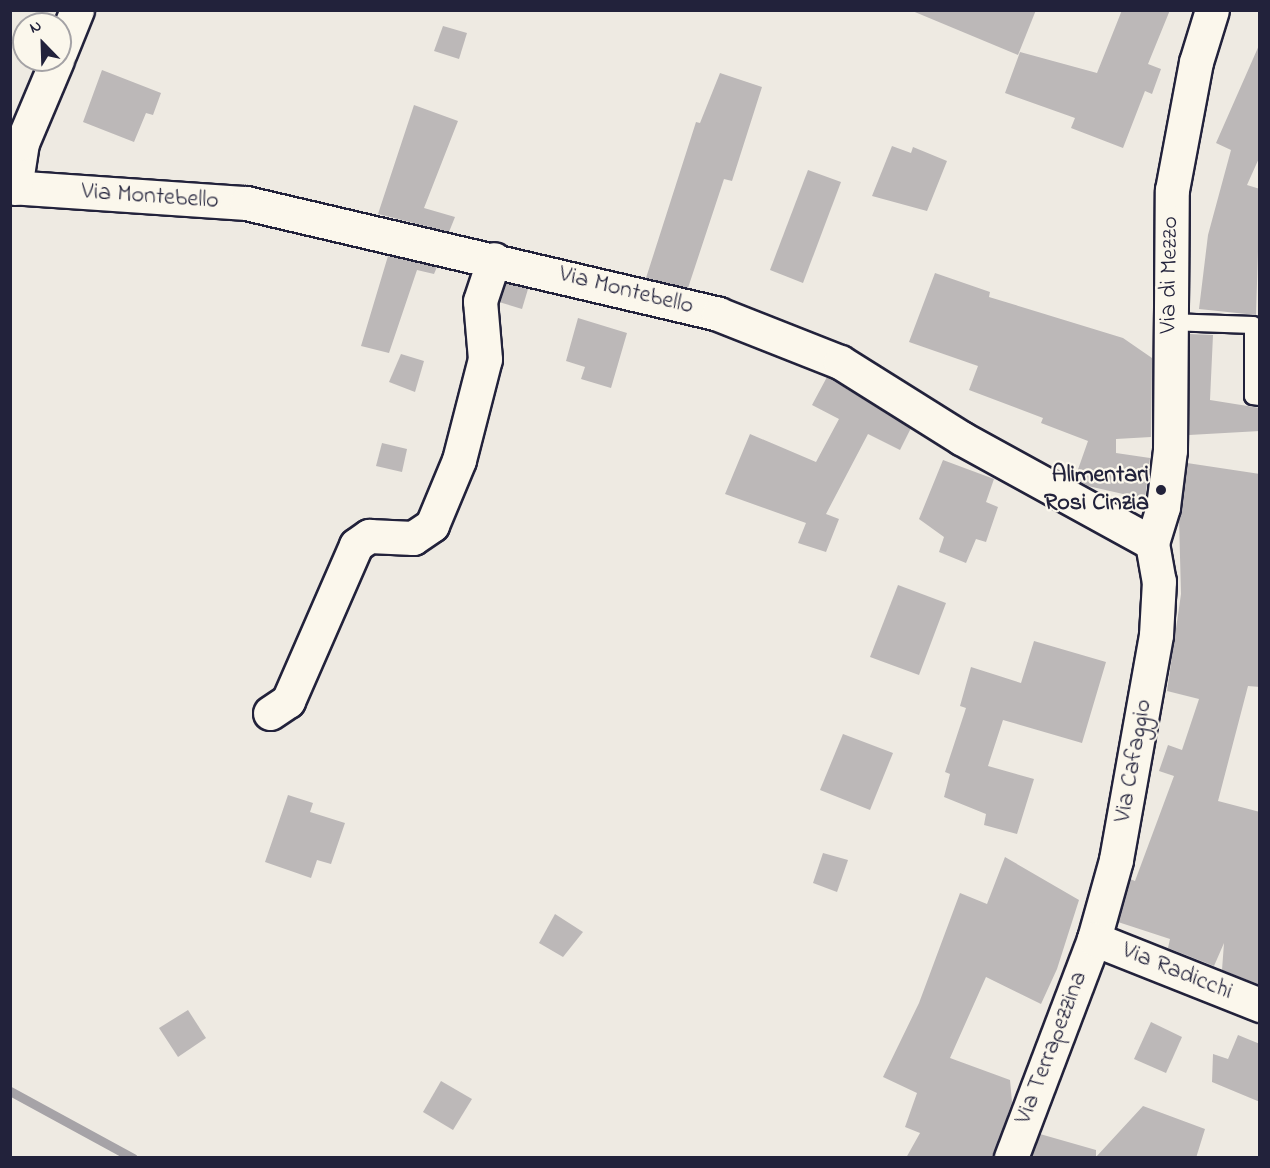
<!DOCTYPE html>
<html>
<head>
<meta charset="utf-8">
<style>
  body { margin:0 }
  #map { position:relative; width:1270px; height:1168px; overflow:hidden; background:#eeeae2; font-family:"Indie Flower",sans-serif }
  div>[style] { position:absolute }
  .stream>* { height:9px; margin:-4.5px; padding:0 4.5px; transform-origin:4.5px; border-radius:4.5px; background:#a6a3a7 }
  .building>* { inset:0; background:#bcb8b8 }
  .roads { filter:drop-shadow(2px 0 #22223b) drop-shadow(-2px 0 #22223b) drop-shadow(0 2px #22223b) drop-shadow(0 -2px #22223b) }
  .service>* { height:16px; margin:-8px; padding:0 8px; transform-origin:8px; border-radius:8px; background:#fbf7ec }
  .minor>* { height:33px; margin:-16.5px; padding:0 16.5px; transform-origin:16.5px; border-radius:16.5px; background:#fbf7ec }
  .dots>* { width:16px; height:16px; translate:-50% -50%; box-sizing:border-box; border:3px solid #fbf7ec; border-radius:50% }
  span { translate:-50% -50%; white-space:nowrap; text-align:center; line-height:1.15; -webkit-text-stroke:4.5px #fbf7ec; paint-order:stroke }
  .street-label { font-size:24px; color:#22223b }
  .poi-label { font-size:24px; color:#22223b; font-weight:700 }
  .right { translate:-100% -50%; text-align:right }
  .frame { position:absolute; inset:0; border:12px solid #22223b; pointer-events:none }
  .north { position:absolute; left:12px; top:12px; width:60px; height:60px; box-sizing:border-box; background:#fbf7ec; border:2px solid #a4a2a5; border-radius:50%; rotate:337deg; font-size:16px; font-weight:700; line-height:24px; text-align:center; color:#22223b }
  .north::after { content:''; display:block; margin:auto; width:21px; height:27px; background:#22223b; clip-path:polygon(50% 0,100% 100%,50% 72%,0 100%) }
</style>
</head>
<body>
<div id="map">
  <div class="stream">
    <div style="left:10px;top:1091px;width:140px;rotate:28.6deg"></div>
  </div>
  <div class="building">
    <div style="clip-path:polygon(910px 10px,1036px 10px,1018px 55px)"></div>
    <div style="clip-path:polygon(1122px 10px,1170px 10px,1148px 64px,1161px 69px,1152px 94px,1145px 91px,1123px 148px,1071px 128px,1075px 118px,1005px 93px,1020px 52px,1097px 73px)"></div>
    <div style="clip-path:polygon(443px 26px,467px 33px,459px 59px,434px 51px)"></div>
    <div style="clip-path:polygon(1260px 43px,1260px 156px,1247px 185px,1260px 189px,1256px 315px,1199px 309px,1208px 235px,1231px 150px,1216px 143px)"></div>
    <div style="clip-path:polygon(102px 70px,161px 93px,153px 115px,146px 113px,134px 142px,83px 122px)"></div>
    <div style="clip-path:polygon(720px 73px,762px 87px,732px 181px,724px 179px,688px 288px,646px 278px,696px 122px,700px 123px)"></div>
    <div style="clip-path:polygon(414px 105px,458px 121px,424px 208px,455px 217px,449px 232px,378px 214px)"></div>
    <div style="clip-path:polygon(892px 146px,911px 153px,913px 147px,947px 161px,927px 211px,872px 196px)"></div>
    <div style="clip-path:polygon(808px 170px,841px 182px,803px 283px,770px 270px)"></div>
    <div style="clip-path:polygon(388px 256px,437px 267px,434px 274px,417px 270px,389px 353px,361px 346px)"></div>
    <div style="clip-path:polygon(935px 273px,990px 292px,989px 297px,1123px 338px,1152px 358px,1151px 437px,1116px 439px,1116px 453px,1150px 458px,1145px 499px,1088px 486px,1075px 478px,1088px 441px,1041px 423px,1043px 418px,969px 390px,978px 366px,909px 342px)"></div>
    <div style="clip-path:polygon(506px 283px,528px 289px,522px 309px,499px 302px)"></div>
    <div style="clip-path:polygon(578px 318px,627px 333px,611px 388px,581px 379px,585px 367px,566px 361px)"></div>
    <div style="clip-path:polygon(1190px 334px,1213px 335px,1210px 400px,1260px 408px,1260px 431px,1189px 435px)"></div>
    <div style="clip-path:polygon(401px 354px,424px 361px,415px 392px,389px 382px)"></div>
    <div style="clip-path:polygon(827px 377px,911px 428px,900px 450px,868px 434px,826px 514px,839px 519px,826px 552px,798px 543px,806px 523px,725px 494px,750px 434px,816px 462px,839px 419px,812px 405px)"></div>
    <div style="clip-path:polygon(382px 443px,407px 449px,402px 472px,376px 466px)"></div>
    <div style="clip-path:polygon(943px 460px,994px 479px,986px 502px,998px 507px,986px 542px,976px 539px,966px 563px,939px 552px,944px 537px,919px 519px)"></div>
    <div style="clip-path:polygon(1187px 463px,1260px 474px,1260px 687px,1248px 686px,1218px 801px,1260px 812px,1260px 985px,1222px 970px,1224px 943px,1214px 966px,1168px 948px,1170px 939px,1118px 922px,1130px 879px,1135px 881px,1174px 776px,1159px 771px,1168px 745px,1182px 750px,1199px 699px,1167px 691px,1181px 594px,1179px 519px)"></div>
    <div style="clip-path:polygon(898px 585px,946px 603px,919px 675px,870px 657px)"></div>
    <div style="clip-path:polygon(1034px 641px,1106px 662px,1082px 743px,1003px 720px,988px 766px,1034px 779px,1017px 834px,984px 825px,986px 814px,944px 797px,950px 774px,945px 772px,966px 708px,960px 706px,971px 667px,1021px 683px)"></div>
    <div style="clip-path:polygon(843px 734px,893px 753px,870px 810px,820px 790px)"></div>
    <div style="clip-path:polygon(288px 795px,313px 803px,310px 812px,345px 823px,331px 864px,317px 860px,311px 878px,265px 862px)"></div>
    <div style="clip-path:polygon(823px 853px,848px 860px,837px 892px,813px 883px)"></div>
    <div style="clip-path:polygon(1005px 857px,1079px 900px,1057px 969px,1041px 1004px,986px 977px,950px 1058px,1010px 1080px,1012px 1102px,993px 1158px,906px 1158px,920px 1133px,905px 1127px,917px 1093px,883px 1077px,919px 1003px,960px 893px,987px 904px)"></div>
    <div style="clip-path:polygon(555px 914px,583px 932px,563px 957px,539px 943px)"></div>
    <div style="clip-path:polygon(188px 1010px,206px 1038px,178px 1057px,159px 1028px)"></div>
    <div style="clip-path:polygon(1151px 1022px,1182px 1037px,1166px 1073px,1134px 1059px)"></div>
    <div style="clip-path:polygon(1238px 1035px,1260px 1044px,1260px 1102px,1212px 1082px,1213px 1054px,1228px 1059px)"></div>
    <div style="clip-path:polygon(441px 1081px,472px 1099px,453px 1130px,423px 1112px)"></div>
    <div style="clip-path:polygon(1143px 1106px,1205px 1129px,1196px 1158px,1031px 1158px,1040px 1134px,1096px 1150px,1096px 1157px)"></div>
  </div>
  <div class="roads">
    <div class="service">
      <div style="left:1168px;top:322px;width:85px;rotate:2deg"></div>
      <div style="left:1253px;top:325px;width:71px;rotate:90deg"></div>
      <div style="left:1253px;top:396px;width:7px;rotate:8deg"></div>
    </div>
    <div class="minor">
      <div style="left:60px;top:52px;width:45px;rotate:-68deg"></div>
      <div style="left:10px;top:187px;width:237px;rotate:3.9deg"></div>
      <div style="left:246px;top:203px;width:485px;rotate:13.2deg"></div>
      <div style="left:718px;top:314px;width:131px;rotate:21.5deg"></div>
      <div style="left:840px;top:362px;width:143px;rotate:32.1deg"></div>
      <div style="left:961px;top:438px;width:218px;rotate:28.8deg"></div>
      <div style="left:1152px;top:543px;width:39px;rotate:80deg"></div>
      <div style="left:1159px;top:581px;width:54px;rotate:93.2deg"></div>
      <div style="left:1156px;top:635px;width:229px;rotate:100.1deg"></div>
      <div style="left:1116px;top:860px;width:82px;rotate:105.6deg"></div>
      <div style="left:1094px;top:939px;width:234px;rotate:110.8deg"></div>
      <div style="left:15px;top:188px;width:46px;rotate:-81.2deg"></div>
      <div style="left:22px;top:143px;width:90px;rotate:-67.1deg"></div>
      <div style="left:1152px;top:543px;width:38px;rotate:-73deg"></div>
      <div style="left:1163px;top:507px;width:57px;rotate:-83deg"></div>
      <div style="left:1170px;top:450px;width:260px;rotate:-89.6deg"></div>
      <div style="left:1172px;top:190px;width:130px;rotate:-79.4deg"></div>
      <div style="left:1196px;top:62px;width:54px;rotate:-72.9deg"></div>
      <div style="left:270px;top:713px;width:22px;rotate:-34deg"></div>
      <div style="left:288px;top:701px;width:170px;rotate:-66.4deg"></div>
      <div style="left:356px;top:545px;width:16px;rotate:-35deg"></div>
      <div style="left:369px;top:536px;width:44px;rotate:2.6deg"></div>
      <div style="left:413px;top:538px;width:23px;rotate:-34deg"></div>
      <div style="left:432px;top:525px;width:70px;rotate:-67.4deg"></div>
      <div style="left:459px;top:460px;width:104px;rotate:-75.6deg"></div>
      <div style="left:485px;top:359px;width:58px;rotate:-94.9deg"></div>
      <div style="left:480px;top:301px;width:44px;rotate:-71.6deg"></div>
      <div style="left:1094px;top:939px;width:179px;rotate:21.7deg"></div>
    </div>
  </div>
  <div class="dots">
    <div style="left:1161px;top:490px;background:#22223b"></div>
  </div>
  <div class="street-label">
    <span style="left:150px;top:197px;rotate:4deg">Via Montebello</span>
    <span style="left:1170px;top:275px;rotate:-89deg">Via di Mezzo</span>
    <span style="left:626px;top:291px;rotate:14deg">Via Montebello</span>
    <span style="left:1134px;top:761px;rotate:-80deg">Via Cafaggio</span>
    <span style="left:1177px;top:972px;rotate:22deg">Via Radicchi</span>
    <span style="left:1052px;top:1048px;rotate:-69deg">Via Terrapezzina</span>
  </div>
  <div class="poi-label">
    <span class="right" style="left:1149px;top:490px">Alimentari<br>Rosi Cinzia</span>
  </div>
  <div class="frame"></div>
  <div class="north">N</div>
</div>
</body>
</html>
